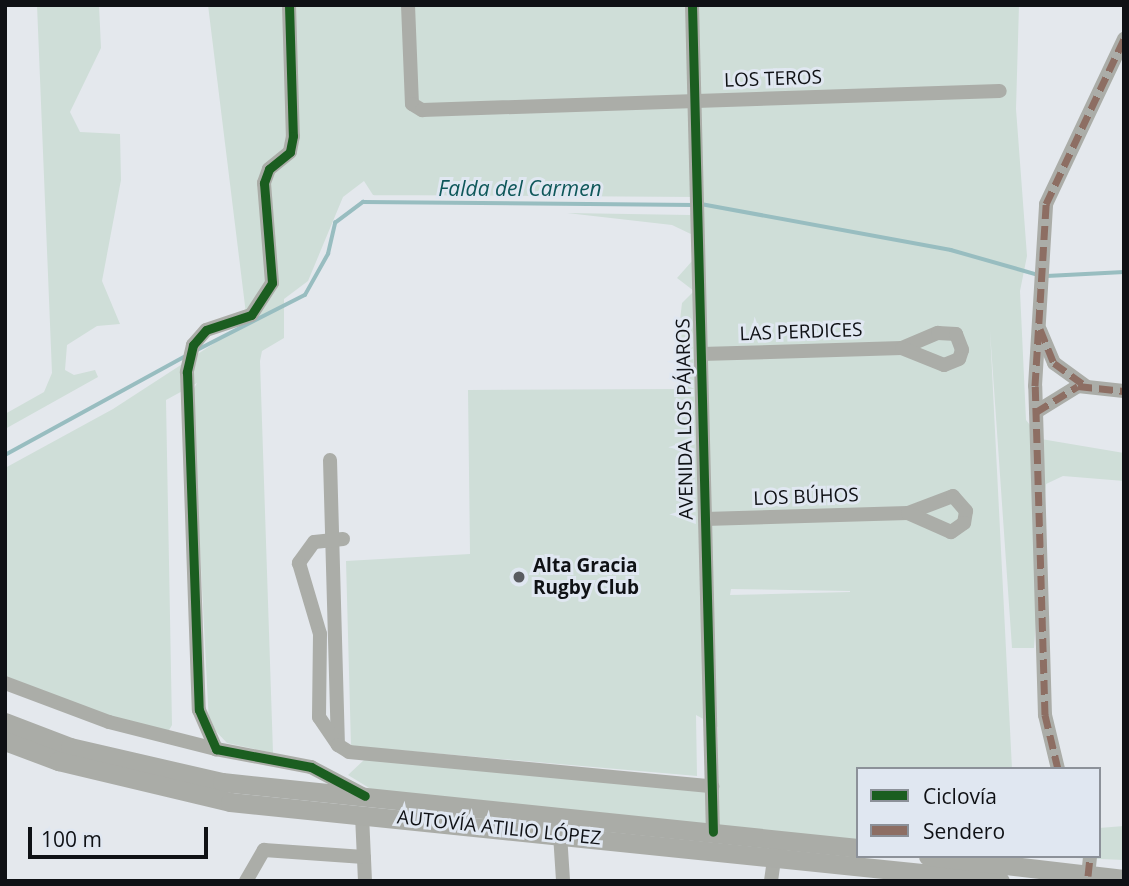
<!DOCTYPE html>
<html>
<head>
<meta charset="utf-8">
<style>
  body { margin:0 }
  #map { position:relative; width:1129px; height:886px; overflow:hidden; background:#e4e8ed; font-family:"Open Sans",sans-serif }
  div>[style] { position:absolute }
  .green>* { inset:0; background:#cfded8 }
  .stream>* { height:3.5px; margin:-1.75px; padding:0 1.75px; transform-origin:1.75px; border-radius:1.75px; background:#98bdc0 }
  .street>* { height:14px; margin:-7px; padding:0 7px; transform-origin:7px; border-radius:7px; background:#abada8 }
  .secondary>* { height:19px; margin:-9.5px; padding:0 9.5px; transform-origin:9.5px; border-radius:9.5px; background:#aaaca7 }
  .quiet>* { height:7px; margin-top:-3.5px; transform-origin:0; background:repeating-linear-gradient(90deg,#8d6e63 0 14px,transparent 0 21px) }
  .cycleway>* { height:9px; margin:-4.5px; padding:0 4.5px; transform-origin:4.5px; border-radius:4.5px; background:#1b5e20 }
  .dots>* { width:19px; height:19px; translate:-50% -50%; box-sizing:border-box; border:4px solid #e0e7f1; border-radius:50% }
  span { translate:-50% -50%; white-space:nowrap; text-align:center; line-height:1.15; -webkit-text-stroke:6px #e0e7f1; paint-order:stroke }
  .street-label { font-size:19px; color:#0f1115 }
  .poi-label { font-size:19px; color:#0f1115; font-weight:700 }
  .left { translate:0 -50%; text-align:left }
  .water-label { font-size:21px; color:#0e575a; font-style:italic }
  .frame { position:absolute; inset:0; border:7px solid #0f1115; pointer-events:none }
  .legend { position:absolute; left:856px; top:767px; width:245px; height:91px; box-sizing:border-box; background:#e0e7f1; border:2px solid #8c9199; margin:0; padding:9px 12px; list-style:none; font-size:21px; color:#0f1115 }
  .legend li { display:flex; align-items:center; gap:14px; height:35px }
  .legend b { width:35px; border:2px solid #8c9199 }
  .scale { position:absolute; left:28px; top:827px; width:180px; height:32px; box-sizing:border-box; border:4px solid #0f1115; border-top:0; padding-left:9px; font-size:21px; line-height:24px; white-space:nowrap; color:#0f1115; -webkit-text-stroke:5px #e0e7f1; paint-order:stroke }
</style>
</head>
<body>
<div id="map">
  <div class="green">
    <div style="clip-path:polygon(37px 5px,99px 5px,101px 48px,70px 112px,80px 132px,120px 134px,121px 180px,102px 281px,120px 324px,97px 326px,67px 345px,65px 370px,74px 375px,95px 370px,98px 377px,5px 429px,5px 414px,44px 392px,52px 373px)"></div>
    <div style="clip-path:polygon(evenodd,208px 5px,1019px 5px,1016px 109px,1027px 256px,1020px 291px,1026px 420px,1041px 439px,1124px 453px,1124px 481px,1063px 476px,1046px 484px,1034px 648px,1012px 648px,990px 331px,1012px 769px,858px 769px,858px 841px,374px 791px,348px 775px,365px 759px,718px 790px,718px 727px,696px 715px,697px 776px,351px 746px,346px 561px,470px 554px,468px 390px,686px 389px,680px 320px,682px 303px,694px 291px,677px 278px,693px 260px,695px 236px,672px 225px,567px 213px,690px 215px,697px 197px,373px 195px,364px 181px,343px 197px,308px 281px,284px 299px,284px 338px,262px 351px,260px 361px,273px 753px,227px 743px,209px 724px,192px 392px,197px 383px,166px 400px,172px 725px,168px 732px,121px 721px,5px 676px,5px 468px,113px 409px,247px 322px,208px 5px,731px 589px,850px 591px,850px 592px,730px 595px,731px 589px)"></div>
    <div style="clip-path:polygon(1124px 826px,1124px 860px,1027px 856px,1099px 856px,1099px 828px)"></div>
  </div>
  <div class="stream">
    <div style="left:701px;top:204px;width:254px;rotate:10.4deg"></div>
    <div style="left:951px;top:250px;width:91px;rotate:15.9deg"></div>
    <div style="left:1047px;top:276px;width:77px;rotate:-3deg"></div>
    <div style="left:197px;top:350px;width:121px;rotate:-27deg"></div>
    <div style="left:305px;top:295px;width:47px;rotate:-60.7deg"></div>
    <div style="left:328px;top:254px;width:32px;rotate:-77deg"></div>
    <div style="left:335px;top:223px;width:35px;rotate:-37deg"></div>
    <div style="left:363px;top:202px;width:331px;rotate:0.5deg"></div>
    <div style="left:5px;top:455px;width:204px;rotate:-28.7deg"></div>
  </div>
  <div class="street">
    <div style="left:289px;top:5px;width:131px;rotate:88.3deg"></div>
    <div style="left:293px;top:136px;width:16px;rotate:101deg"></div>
    <div style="left:290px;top:152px;width:27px;rotate:141deg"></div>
    <div style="left:269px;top:169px;width:15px;rotate:110deg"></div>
    <div style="left:264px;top:183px;width:100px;rotate:85.4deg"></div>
    <div style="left:272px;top:283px;width:38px;rotate:123deg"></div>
    <div style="left:251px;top:315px;width:47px;rotate:161.6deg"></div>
    <div style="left:206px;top:330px;width:20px;rotate:131deg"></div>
    <div style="left:193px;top:345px;width:28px;rotate:103deg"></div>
    <div style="left:187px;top:372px;width:338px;rotate:88deg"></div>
    <div style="left:199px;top:710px;width:43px;rotate:66.4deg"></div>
    <div style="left:216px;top:749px;width:97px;rotate:10.7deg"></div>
    <div style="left:311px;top:767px;width:60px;rotate:27.8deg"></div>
    <div style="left:408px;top:5px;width:99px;rotate:87.7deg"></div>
    <div style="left:412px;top:104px;width:12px;rotate:31deg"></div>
    <div style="left:422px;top:110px;width:578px;rotate:-1.88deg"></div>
    <div style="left:692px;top:5px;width:827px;rotate:88.55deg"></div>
    <div style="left:1040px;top:330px;width:36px;rotate:67deg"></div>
    <div style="left:1054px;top:363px;width:39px;rotate:36deg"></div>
    <div style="left:701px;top:354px;width:201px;rotate:-1.7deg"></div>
    <div style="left:902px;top:348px;width:39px;rotate:-23deg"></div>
    <div style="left:938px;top:333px;width:18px;rotate:3deg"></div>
    <div style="left:956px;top:334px;width:17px;rotate:69deg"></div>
    <div style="left:962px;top:350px;width:9px;rotate:108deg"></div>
    <div style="left:959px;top:359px;width:16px;rotate:158deg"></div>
    <div style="left:944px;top:365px;width:45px;rotate:-158deg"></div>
    <div style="left:1036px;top:412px;width:49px;rotate:-31.8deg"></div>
    <div style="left:1078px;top:386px;width:46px;rotate:6.2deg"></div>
    <div style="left:330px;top:460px;width:285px;rotate:88.4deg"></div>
    <div style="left:705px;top:519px;width:203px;rotate:-1.7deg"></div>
    <div style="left:908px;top:513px;width:48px;rotate:-20.7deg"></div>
    <div style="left:953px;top:496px;width:20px;rotate:49deg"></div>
    <div style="left:966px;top:511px;width:12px;rotate:99deg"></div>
    <div style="left:964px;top:523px;width:16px;rotate:145deg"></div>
    <div style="left:951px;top:532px;width:47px;rotate:-156.2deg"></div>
    <div style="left:343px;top:539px;width:29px;rotate:174deg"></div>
    <div style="left:314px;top:542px;width:26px;rotate:126deg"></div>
    <div style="left:299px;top:563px;width:74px;rotate:73.5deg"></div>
    <div style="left:320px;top:634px;width:83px;rotate:90.7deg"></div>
    <div style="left:319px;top:717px;width:34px;rotate:56deg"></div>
    <div style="left:338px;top:745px;width:13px;rotate:32deg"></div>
    <div style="left:349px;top:752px;width:365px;rotate:5.4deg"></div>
    <div style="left:5px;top:683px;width:111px;rotate:20.6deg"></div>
    <div style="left:109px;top:722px;width:110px;rotate:14.2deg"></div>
    <div style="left:1058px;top:769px;width:56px;rotate:-103.5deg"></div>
    <div style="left:1045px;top:715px;width:329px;rotate:-91.7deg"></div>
    <div style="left:1035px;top:386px;width:182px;rotate:-86.5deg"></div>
    <div style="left:1046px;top:204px;width:183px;rotate:-64.7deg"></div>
    <div style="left:362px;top:815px;width:66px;rotate:87.4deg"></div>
    <div style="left:560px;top:834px;width:47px;rotate:86.3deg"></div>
    <div style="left:1088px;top:876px;width:20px;rotate:-84deg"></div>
    <div style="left:246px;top:881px;width:36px;rotate:-60deg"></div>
    <div style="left:264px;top:850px;width:100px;rotate:4deg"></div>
    <div style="left:771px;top:881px;width:30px;rotate:-82deg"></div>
  </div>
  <div class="secondary">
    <div style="left:5px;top:722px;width:70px;rotate:21deg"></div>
    <div style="left:70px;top:747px;width:156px;rotate:13deg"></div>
    <div style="left:222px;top:782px;width:639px;rotate:5.92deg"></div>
    <div style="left:5px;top:741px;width:57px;rotate:20.7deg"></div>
    <div style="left:58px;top:761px;width:177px;rotate:13.4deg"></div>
    <div style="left:230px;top:802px;width:774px;rotate:5.86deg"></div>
    <div style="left:928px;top:856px;width:197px;rotate:6.7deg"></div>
  </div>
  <div class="quiet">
    <div style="left:1040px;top:329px;width:37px;rotate:68deg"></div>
    <div style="left:1054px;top:363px;width:39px;rotate:36deg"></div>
    <div style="left:1036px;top:412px;width:49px;rotate:-31.8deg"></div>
    <div style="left:1078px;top:386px;width:46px;rotate:6.2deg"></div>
    <div style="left:1058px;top:769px;width:56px;rotate:-103.5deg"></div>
    <div style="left:1045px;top:715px;width:329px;rotate:-91.7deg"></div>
    <div style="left:1035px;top:386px;width:182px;rotate:-86.5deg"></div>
    <div style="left:1046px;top:204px;width:183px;rotate:-64.7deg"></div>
    <div style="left:1088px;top:876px;width:20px;rotate:-84deg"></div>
  </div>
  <div class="cycleway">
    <div style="left:289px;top:5px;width:131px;rotate:88.3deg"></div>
    <div style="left:293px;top:136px;width:16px;rotate:101deg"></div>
    <div style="left:290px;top:152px;width:27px;rotate:141deg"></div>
    <div style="left:269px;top:169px;width:15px;rotate:110deg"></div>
    <div style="left:264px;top:183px;width:100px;rotate:85.4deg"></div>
    <div style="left:272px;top:283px;width:38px;rotate:123deg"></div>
    <div style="left:251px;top:315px;width:47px;rotate:161.6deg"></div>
    <div style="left:206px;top:330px;width:20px;rotate:131deg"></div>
    <div style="left:193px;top:345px;width:28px;rotate:103deg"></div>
    <div style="left:187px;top:372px;width:338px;rotate:88deg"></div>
    <div style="left:199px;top:710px;width:43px;rotate:66.4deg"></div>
    <div style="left:216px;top:749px;width:97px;rotate:10.7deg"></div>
    <div style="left:311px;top:767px;width:61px;rotate:28.2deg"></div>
    <div style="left:692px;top:5px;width:827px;rotate:88.55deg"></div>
  </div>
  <div class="dots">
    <div style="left:519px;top:577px;background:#5a5c61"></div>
  </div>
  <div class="street-label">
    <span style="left:773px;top:79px;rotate:-2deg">LOS TEROS</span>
    <span style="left:801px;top:332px;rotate:-2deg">LAS PERDICES</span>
    <span style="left:685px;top:419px;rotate:-91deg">AVENIDA LOS PÁJAROS</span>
    <span style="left:806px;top:497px;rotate:-2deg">LOS BÚHOS</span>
    <span style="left:499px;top:828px;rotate:6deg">AUTOVÍA ATILIO LÓPEZ</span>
  </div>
  <div class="poi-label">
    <span class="left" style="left:533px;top:577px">Alta Gracia<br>Rugby Club</span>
  </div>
  <div class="water-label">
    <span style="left:520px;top:188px">Falda del Carmen</span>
  </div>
  <div class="frame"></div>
  <ul class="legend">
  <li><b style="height:9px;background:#1b5e20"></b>Ciclovía</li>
  <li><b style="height:9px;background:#8d6e63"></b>Sendero</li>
  </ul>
  <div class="scale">100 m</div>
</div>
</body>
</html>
